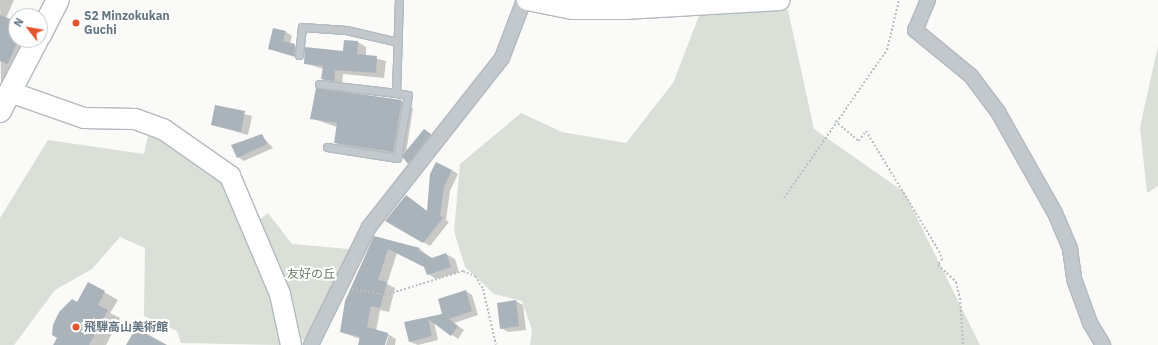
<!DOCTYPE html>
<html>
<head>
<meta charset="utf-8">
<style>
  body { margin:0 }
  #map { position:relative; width:1158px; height:345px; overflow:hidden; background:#fafaf8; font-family:"IBM Plex Sans","Noto Sans JP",sans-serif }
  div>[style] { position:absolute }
  .green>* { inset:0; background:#dadfd7 }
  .shadow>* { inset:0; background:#0003 }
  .building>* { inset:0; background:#aab3b9 }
  .path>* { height:2px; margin-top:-1px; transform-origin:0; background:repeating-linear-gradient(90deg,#bbbfc2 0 2px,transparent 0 4px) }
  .roads { filter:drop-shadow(1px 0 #b3babf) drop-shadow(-1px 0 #b3babf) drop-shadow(0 1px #b3babf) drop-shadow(0 -1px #b3babf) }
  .lane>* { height:7px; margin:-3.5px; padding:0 3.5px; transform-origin:3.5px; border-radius:3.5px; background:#c3c8cc }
  .street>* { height:14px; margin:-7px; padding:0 7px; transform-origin:7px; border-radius:7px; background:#c3c8cc }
  .secondary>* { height:20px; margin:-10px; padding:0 10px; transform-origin:10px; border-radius:10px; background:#fff }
  .highway>* { height:22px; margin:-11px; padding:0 11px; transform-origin:11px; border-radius:11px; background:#fff }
  .dots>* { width:11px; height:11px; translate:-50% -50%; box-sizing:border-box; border:2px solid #fff; border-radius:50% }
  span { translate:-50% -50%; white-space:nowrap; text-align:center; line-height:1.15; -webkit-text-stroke:4px #fff; paint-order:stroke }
  .poi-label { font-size:12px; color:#657683; font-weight:700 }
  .left { translate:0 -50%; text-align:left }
  .park-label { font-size:12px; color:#687a64 }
  .north { position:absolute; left:8px; top:8px; width:40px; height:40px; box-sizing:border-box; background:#fff; border:1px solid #c1c8cd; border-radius:50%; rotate:301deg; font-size:11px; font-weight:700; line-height:16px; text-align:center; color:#657683 }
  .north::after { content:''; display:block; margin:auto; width:14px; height:18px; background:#e4572e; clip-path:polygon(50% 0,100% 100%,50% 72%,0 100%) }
</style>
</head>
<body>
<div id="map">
  <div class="green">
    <div style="clip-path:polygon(788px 10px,814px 129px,904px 192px,980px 345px,530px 345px,532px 330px,522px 301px,494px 294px,465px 267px,454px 231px,460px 164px,521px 113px,562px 132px,626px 143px,673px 83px,699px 16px)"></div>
    <div style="clip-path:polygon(1158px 46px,1158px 186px,1147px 193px,1140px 127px)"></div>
    <div style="clip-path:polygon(149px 131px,224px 181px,271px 293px,281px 345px,181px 343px,177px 331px,144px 316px,145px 248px,120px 237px,92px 269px,55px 290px,14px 345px,0 345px,0 218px,48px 140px,144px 154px)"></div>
    <div style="clip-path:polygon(268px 213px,292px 244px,349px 249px,335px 289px,307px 342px,298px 337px,292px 300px,257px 222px)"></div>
  </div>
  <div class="shadow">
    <div style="clip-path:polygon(0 0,14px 0,6px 18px,16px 22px,16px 40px,29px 40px,17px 69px,10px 66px,1px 87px)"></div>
    <div style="clip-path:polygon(286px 32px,292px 36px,290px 44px,302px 49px,301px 59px,269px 49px)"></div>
    <div style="clip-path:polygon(358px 42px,366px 47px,366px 56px,386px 61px,384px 78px,343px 74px,342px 85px,331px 84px,322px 79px,323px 69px,305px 63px,343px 53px)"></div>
    <div style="clip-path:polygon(401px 101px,413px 108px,406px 153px,425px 130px,437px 139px,415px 167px,406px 159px,347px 149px,335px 142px,337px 127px,311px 118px)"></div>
    <div style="clip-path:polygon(216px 106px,252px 116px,248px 135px,212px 125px)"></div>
    <div style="clip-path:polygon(262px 136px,273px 148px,244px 161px,238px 157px)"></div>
    <div style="clip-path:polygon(452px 170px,458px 174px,450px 191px,446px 220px,449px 222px,430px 246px,386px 221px,428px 212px)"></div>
    <div style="clip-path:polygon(375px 237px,420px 249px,432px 259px,446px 254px,455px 259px,459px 272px,436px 279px,428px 274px,425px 267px,397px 253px,387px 284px,395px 288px,389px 312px,380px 310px,376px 331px,388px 334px,396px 339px,395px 345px,386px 345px,389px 334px,384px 345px,359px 345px,360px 339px,341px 332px)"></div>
    <div style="clip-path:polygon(88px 283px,118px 300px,110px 313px,120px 318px,106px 345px,54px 345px)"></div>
    <div style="clip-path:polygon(466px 291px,472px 295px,478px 315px,454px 323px,464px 330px,458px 339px,434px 322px,438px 340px,418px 345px,410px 342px,405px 323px,444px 315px)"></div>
    <div style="clip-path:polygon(516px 301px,523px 305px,526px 330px,508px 332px,501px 328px)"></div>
  </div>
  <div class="building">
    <div style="clip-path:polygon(0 15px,16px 21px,16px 45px,8px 64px,0 61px)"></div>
    <div style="clip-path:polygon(273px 28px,286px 31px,283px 41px,295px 44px,294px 56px,268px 49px)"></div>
    <div style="clip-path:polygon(344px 40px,358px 41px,357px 54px,377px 56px,376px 73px,335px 70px,334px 81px,321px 79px,323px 66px,304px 64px,305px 47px,343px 51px)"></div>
    <div style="clip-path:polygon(316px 88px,402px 100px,393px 152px,334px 143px,337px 123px,310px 119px)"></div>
    <div style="clip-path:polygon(215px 105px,245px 111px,241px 132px,211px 125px)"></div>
    <div style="clip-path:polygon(424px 129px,431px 134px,408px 164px,402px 156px)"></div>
    <div style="clip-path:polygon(262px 134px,267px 144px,237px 158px,231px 145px)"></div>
    <div style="clip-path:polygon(436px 162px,452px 170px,444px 187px,440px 215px,443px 218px,423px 243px,385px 221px,406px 195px,427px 211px,430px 174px)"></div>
    <div style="clip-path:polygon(374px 236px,420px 248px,418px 250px,432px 258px,446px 253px,451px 267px,427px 275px,424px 267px,388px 249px,378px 280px,387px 282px,380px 308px,371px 306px,367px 327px,388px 333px,385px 345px,358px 345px,360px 337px,340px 332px,345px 301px)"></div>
    <div style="clip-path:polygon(88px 282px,105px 291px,98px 305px,108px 310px,89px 345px,53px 345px,57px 338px,52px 335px,53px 325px,59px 312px,72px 299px,77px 302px)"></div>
    <div style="clip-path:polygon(466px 290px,472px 311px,449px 319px,458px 326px,451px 336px,428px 319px,432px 336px,409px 342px,404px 322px,442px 314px,438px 299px)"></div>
    <div style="clip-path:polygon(516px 300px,519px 326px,500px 329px,497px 303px)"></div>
    <div style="clip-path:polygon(136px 328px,167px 345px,126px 345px)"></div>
  </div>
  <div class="path">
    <div style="left:835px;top:121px;width:31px;rotate:40deg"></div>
    <div style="left:859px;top:141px;width:12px;rotate:-55deg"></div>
    <div style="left:866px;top:131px;width:140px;rotate:58.7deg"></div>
    <div style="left:939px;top:251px;width:9px;rotate:69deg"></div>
    <div style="left:942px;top:259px;width:7px;rotate:124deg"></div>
    <div style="left:938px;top:265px;width:25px;rotate:43deg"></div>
    <div style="left:956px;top:282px;width:16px;rotate:76deg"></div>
    <div style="left:960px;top:298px;width:47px;rotate:86.3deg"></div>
    <div style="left:784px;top:198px;width:180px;rotate:-55.2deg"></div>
    <div style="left:887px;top:50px;width:51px;rotate:-76.5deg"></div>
    <div style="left:352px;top:289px;width:34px;rotate:10deg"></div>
    <div style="left:385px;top:295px;width:82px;rotate:-17.1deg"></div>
    <div style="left:463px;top:271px;width:13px;rotate:23deg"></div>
    <div style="left:475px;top:276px;width:15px;rotate:58deg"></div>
    <div style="left:483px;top:289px;width:57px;rotate:76.9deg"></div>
  </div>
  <div class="roads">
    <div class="lane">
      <div style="left:299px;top:55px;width:28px;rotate:-84deg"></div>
      <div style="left:302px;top:27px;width:44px;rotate:3.9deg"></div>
      <div style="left:346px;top:30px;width:53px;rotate:13deg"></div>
      <div style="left:319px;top:84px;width:78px;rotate:6.7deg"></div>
      <div style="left:396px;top:93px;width:93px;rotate:-88.2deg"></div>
      <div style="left:327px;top:147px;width:71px;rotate:8.9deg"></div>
      <div style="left:397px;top:158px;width:64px;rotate:-80.1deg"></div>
      <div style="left:408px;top:95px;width:12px;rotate:-171deg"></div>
    </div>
    <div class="street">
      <div style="left:928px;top:0;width:33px;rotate:113deg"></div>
      <div style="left:915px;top:30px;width:72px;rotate:39.4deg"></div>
      <div style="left:971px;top:76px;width:45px;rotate:53.1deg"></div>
      <div style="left:998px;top:112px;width:116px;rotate:60.6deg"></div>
      <div style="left:1055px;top:213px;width:39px;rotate:67deg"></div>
      <div style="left:1070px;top:249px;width:30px;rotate:82deg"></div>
      <div style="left:1074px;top:279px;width:47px;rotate:70deg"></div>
      <div style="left:1090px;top:323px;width:26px;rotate:59deg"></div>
      <div style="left:311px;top:345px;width:131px;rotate:-63.8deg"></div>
      <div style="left:369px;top:227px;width:215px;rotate:-51.8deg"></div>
      <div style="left:502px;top:58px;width:62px;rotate:-69.2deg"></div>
    </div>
    <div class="secondary">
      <div style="left:527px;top:0;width:46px;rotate:11.3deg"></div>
      <div style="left:572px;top:9px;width:53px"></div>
      <div style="left:625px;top:9px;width:155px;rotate:-3.3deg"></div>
      <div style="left:10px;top:92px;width:78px;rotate:19.4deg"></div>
      <div style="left:84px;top:118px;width:51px;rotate:1.1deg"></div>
      <div style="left:135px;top:119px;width:30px;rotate:20deg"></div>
      <div style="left:163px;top:129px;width:82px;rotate:35deg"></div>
      <div style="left:230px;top:176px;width:128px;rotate:67deg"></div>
      <div style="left:280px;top:294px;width:52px;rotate:77.8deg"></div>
    </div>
    <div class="highway">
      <div style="left:40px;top:35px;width:39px;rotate:-63deg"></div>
      <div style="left:0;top:111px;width:80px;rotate:-62.5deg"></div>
    </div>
  </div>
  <div class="dots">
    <div style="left:76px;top:23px;background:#e4572e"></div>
    <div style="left:76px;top:327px;background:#e4572e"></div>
  </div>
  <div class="poi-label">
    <span class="left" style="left:84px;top:23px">S2 Minzokukan<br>Guchi</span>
    <span class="left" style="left:84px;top:327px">飛騨高山美術館</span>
  </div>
  <div class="park-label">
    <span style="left:311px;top:274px">友好の丘</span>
  </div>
  <div class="north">N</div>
</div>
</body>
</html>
